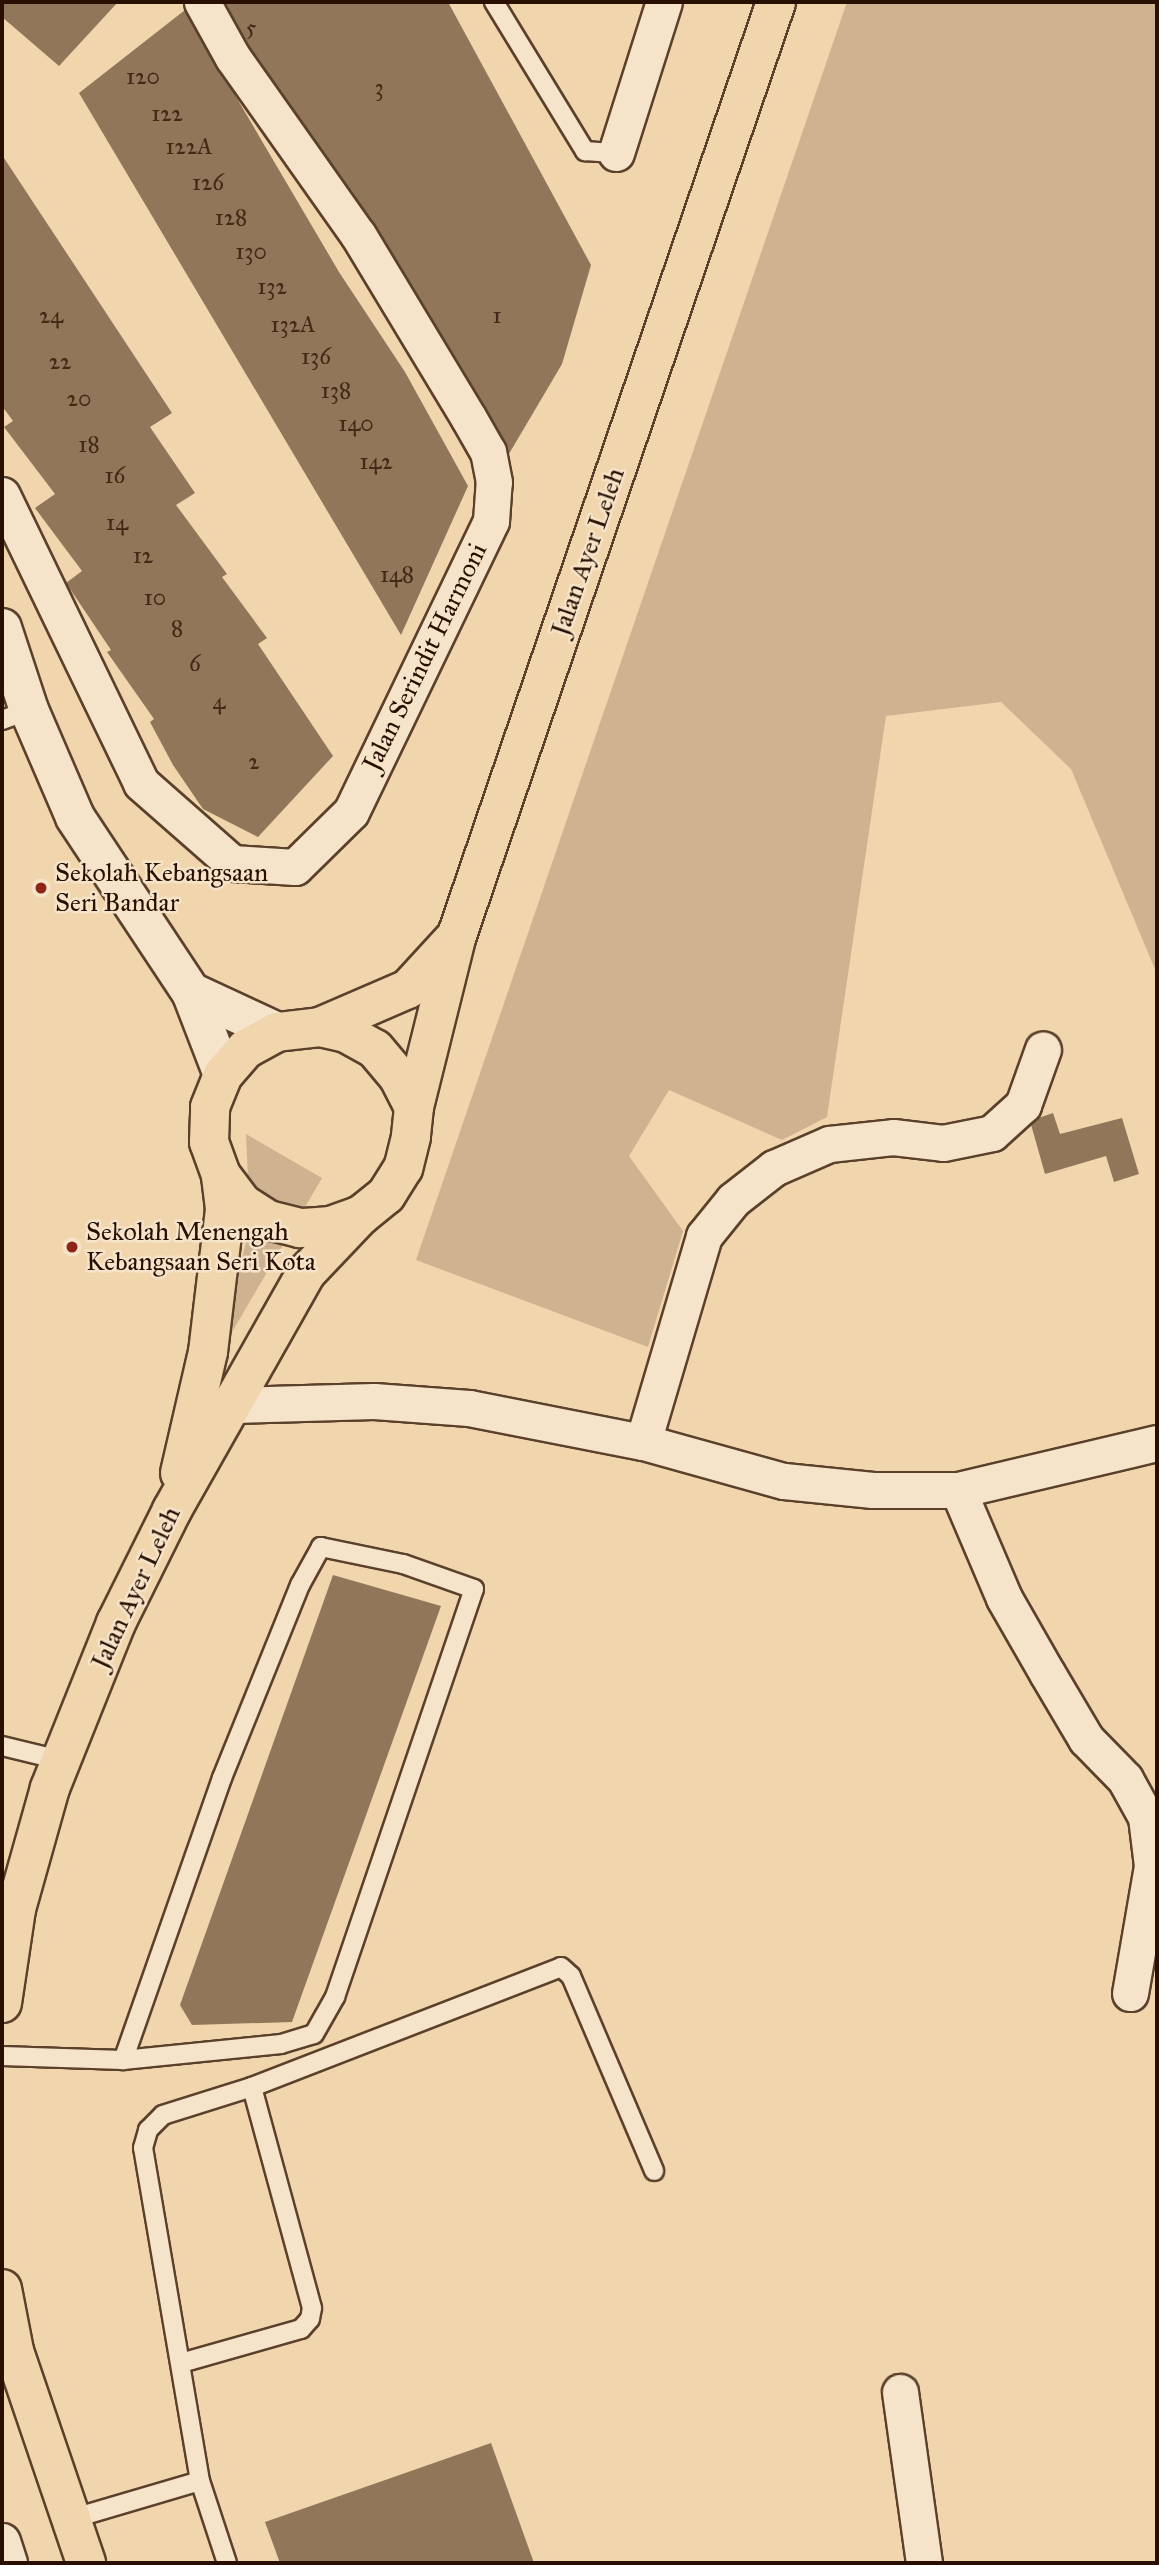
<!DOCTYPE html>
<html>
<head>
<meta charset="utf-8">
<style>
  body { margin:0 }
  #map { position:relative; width:1159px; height:2565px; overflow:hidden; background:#f1d5ad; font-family:"IM FELL Great Primer",serif }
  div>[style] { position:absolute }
  .green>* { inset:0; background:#cfb390 }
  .building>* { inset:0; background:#91765a }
  .roads { filter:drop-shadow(2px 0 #5b402b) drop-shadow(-2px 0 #5b402b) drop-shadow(0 2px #5b402b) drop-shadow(0 -2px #5b402b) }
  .lane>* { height:18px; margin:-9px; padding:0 9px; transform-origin:9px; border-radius:9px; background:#f6e4ca }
  .street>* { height:35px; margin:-17.5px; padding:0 17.5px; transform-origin:17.5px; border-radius:17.5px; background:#f6e4ca }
  .secondary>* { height:38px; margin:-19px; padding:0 19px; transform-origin:19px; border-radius:19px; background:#f6e4ca }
  .primary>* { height:38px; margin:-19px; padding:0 19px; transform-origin:19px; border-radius:19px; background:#f1d5ad }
  .dots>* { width:19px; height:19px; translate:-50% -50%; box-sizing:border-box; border:4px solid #f6e4ca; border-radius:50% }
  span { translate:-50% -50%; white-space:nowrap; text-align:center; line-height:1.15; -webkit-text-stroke:5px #f6e4ca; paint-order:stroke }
  .number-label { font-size:23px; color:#432916 }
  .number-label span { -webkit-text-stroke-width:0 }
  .street-label { font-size:26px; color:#290f00 }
  .poi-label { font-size:26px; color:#290f00 }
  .left { translate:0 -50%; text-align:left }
  .frame { position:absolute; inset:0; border:4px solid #290f00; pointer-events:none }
</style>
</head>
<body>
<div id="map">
  <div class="green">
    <div style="clip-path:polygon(847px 2px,1157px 2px,1157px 974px,1071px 769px,1001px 702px,886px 716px,827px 1117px,782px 1140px,669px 1090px,629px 1156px,683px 1231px,648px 1347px,416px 1260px)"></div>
    <div style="clip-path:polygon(246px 1134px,322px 1178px,221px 1351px,250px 1224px)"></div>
  </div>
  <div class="building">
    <div style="clip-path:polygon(2px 2px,118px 2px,59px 66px,2px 17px)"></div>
    <div style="clip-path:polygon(209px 2px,448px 2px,591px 265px,562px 364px,506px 459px)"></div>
    <div style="clip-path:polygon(185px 10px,339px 272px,405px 372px,468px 486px,401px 635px,79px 93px)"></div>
    <div style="clip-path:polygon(2px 155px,172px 413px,150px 427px,195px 493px,176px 505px,227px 574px,222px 577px,267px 638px,258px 644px,333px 756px,258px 837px,203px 809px,173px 765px,150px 722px,154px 719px,107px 652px,111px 650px,66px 583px,82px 571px,35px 508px,55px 494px,4px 427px,13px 421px,2px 406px)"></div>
    <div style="clip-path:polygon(1053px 1113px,1060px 1134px,1122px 1118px,1139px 1174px,1114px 1182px,1106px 1156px,1045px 1174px,1030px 1121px)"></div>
    <div style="clip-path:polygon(333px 1575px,441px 1606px,292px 2022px,192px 2025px,180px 2005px)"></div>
    <div style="clip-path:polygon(491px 2443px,534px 2563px,280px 2563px,265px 2522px)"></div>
  </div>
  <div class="roads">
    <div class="lane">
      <div style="left:494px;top:2px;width:175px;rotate:58.6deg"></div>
      <div style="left:585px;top:151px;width:31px;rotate:4deg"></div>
      <div style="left:2px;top:720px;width:29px;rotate:-20deg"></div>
      <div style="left:2px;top:1746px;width:60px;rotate:13.6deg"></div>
      <div style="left:2px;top:2056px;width:121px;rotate:1.9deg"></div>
      <div style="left:123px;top:2060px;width:159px;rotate:-5.8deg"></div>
      <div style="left:281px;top:2044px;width:34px;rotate:-17deg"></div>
      <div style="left:314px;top:2034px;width:43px;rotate:-60.4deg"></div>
      <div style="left:335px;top:1997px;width:431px;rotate:-71.2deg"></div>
      <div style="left:474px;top:1589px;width:75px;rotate:-160.6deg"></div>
      <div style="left:403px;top:1564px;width:84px;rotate:-168.3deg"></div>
      <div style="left:321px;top:1547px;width:43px;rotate:118.9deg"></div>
      <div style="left:300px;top:1585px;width:208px;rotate:112deg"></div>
      <div style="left:222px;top:1778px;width:299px;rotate:109.3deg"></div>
      <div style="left:181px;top:2363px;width:125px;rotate:-15.8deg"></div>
      <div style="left:301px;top:2329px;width:13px;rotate:-48deg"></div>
      <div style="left:310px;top:2319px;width:11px;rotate:-80deg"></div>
      <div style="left:312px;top:2308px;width:229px;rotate:-105.2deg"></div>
      <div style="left:71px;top:2519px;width:134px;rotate:-16.4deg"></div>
      <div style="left:227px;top:2563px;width:86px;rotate:-108.2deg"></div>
      <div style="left:200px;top:2481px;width:338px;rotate:-99.7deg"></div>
      <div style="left:143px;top:2148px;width:19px;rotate:-74deg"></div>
      <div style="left:148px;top:2130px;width:21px;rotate:-45deg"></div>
      <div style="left:163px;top:2115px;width:93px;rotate:-17.5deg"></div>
      <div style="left:252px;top:2087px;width:331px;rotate:-21.2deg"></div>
      <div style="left:561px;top:1967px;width:13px;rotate:42deg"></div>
      <div style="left:571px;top:1976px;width:212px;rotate:66.9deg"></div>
    </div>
    <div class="street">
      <div style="left:616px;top:153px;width:158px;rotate:-72.4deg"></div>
      <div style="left:2px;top:495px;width:320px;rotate:64.2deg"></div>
      <div style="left:141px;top:783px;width:121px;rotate:41.3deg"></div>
      <div style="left:232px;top:863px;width:63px;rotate:3.6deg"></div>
      <div style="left:295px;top:867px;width:78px;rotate:-44.5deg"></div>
      <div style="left:351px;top:812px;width:323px;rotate:-64.3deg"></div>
      <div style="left:491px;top:521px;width:39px;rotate:-86deg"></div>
      <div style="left:494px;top:482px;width:31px;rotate:-101deg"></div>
      <div style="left:488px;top:452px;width:40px;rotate:-119.7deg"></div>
      <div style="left:468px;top:417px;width:213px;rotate:-121.1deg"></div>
      <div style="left:358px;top:235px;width:217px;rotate:-125.2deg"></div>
      <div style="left:233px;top:58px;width:64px;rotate:-119deg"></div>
      <div style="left:233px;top:1405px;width:141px;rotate:-1.6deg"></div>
      <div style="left:374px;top:1401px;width:95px;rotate:4.2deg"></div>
      <div style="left:469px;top:1408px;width:177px;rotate:11.1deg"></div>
      <div style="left:643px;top:1442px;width:146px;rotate:15.5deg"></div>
      <div style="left:784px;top:1481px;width:89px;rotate:5.8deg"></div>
      <div style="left:873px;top:1490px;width:85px"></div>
      <div style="left:958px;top:1490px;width:204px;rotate:-13.3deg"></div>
      <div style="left:643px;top:1442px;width:215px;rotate:-73.5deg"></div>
      <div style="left:704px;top:1236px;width:46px;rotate:-51.1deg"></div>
      <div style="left:733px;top:1200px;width:52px;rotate:-38deg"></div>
      <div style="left:774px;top:1168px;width:60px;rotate:-23.6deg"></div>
      <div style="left:829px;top:1144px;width:64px;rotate:-6.2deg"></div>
      <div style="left:893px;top:1137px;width:50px;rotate:6.8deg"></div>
      <div style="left:943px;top:1143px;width:50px;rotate:-11.5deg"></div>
      <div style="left:992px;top:1133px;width:42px;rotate:-42.1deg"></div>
      <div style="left:1023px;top:1105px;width:59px;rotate:-70.3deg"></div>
      <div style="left:958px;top:1490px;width:117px;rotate:66.9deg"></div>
      <div style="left:1004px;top:1598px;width:86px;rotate:60.2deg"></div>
      <div style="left:1047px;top:1673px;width:77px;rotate:59.4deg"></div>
      <div style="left:1086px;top:1739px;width:56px;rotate:45.7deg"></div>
      <div style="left:1125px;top:1779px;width:43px;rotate:61.1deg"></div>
      <div style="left:1146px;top:1817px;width:49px;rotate:83deg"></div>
      <div style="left:1152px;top:1866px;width:129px;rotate:99.8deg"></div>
      <div style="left:900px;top:2392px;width:173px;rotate:82deg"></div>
      <div style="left:2px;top:2541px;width:23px;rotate:72deg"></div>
    </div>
    <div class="secondary">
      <div style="left:2px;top:628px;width:86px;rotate:71.8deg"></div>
      <div style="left:29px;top:710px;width:116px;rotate:66.7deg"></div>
      <div style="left:75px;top:817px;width:210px;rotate:56.5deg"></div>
      <div style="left:191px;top:992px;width:89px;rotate:68.9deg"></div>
      <div style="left:191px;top:992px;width:95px;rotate:24.9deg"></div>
    </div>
    <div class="primary">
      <div style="left:320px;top:1027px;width:27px;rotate:13deg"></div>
      <div style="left:346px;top:1033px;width:33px;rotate:29deg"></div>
      <div style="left:375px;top:1049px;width:35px;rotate:50deg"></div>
      <div style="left:398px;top:1076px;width:35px;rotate:63deg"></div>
      <div style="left:414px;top:1107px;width:30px;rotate:96deg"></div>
      <div style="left:411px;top:1137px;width:32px;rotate:104deg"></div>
      <div style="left:403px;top:1168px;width:32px;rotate:122deg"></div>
      <div style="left:386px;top:1195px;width:32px;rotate:141deg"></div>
      <div style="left:361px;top:1215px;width:32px;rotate:160deg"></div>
      <div style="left:331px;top:1226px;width:31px;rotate:176deg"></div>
      <div style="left:300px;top:1228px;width:33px;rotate:-166deg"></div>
      <div style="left:268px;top:1220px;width:31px;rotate:-147deg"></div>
      <div style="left:242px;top:1203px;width:35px;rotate:-127deg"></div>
      <div style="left:221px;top:1175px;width:35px;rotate:-110deg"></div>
      <div style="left:209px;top:1142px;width:35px;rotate:-88deg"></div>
      <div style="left:210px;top:1107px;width:35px;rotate:-68deg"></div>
      <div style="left:223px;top:1075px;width:35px;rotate:-49deg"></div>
      <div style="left:246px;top:1049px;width:35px;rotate:-29deg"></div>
      <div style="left:277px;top:1032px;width:43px;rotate:-6.6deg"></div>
      <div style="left:320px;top:1027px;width:96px;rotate:-23.4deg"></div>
      <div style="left:408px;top:989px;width:67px;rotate:-47.4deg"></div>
      <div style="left:414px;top:1107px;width:177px;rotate:-76deg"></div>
      <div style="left:457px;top:935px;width:986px;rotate:-71.12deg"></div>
      <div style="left:180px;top:1473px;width:124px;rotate:-77deg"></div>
      <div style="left:208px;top:1352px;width:144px;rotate:-83.2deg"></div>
      <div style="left:225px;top:1209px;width:34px;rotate:-97deg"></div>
      <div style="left:2px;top:2003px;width:95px;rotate:-81.5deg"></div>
      <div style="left:16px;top:1909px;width:126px;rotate:-74.3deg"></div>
      <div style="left:50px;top:1788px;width:178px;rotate:-68.2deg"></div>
      <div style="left:116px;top:1623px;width:126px;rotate:-63.6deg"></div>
      <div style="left:172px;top:1510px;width:272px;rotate:-60.5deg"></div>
      <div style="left:306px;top:1273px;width:80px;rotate:-46.5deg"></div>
      <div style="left:2px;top:2289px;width:63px;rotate:79deg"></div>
      <div style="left:14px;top:2351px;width:224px;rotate:71.2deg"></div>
    </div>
  </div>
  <div class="dots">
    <div style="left:41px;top:888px;background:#8f2418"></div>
    <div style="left:72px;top:1247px;background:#8f2418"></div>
  </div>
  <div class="number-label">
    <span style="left:251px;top:27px">5</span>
    <span style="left:143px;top:76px">120</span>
    <span style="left:379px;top:87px">3</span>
    <span style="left:167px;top:113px">122</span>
    <span style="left:189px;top:146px">122A</span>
    <span style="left:208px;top:182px">126</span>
    <span style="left:231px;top:217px">128</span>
    <span style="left:251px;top:251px">130</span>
    <span style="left:272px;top:286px">132</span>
    <span style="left:51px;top:315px">24</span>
    <span style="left:497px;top:315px">1</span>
    <span style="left:293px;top:324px">132A</span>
    <span style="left:316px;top:356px">136</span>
    <span style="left:60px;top:361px">22</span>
    <span style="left:336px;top:390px">138</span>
    <span style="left:79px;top:398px">20</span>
    <span style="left:356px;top:423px">140</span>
    <span style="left:89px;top:444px">18</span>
    <span style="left:376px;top:461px">142</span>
    <span style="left:115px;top:475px">16</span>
    <span style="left:117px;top:522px">14</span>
    <span style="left:143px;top:555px">12</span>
    <span style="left:397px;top:574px">148</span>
    <span style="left:155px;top:597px">10</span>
    <span style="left:177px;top:628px">8</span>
    <span style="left:195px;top:663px">6</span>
    <span style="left:219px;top:701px">4</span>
    <span style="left:254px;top:761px">2</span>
  </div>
  <div class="street-label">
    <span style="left:588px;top:552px;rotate:-71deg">Jalan Ayer Leleh</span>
    <span style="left:425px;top:657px;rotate:-64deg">Jalan Serindit Harmoni</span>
    <span style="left:136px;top:1588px;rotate:-65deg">Jalan Ayer Leleh</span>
  </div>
  <div class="poi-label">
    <span class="left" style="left:55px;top:888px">Sekolah Kebangsaan<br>Seri Bandar</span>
    <span class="left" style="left:86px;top:1247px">Sekolah Menengah<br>Kebangsaan Seri Kota</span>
  </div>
  <div class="frame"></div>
</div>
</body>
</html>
